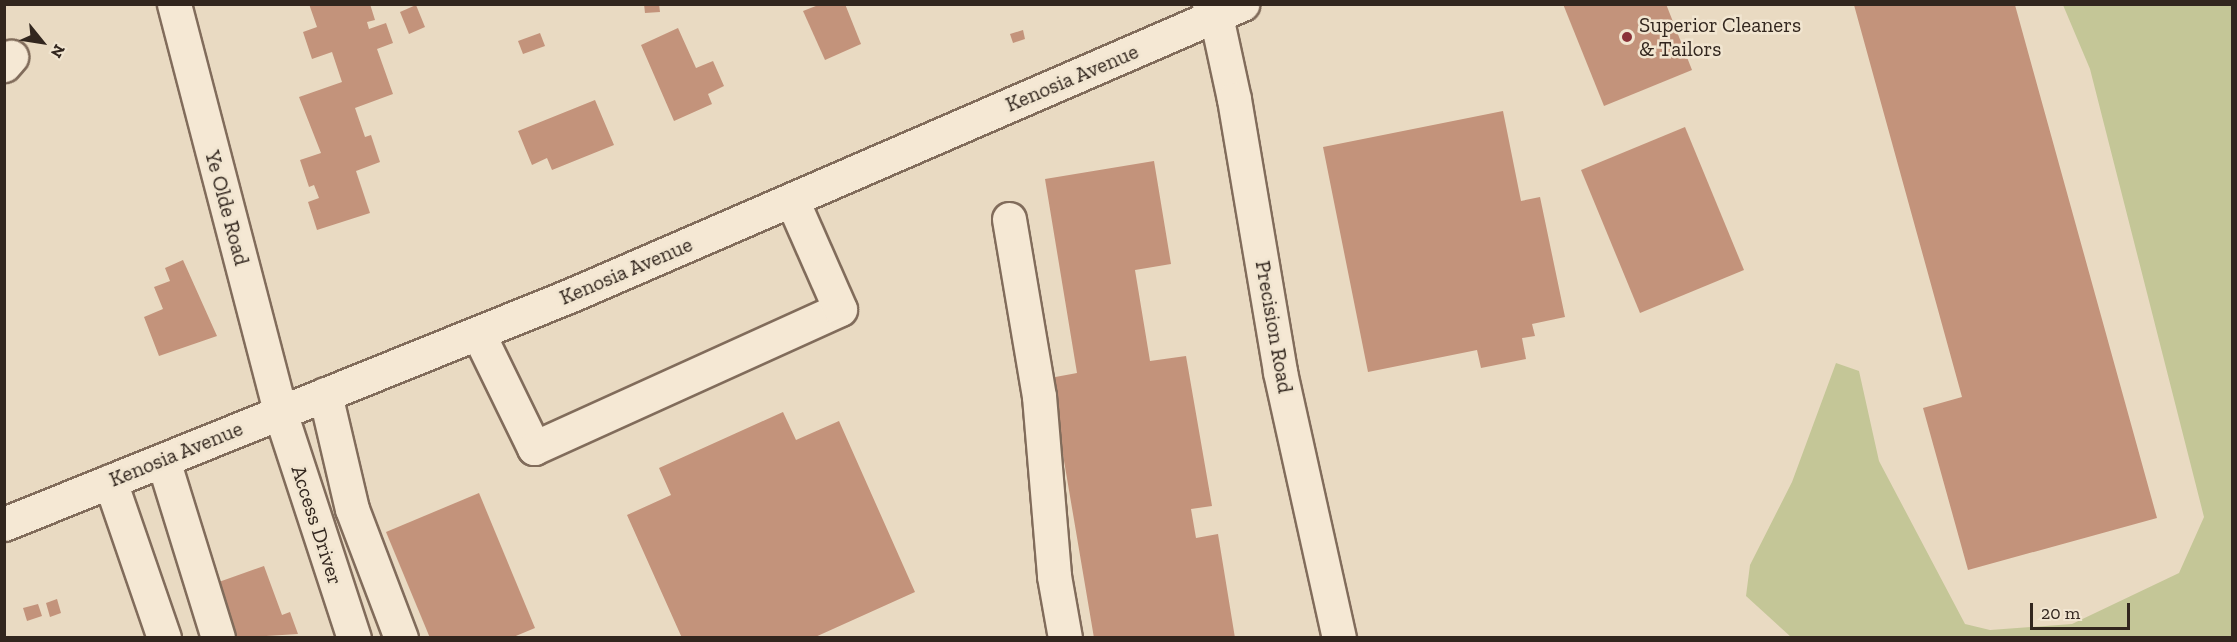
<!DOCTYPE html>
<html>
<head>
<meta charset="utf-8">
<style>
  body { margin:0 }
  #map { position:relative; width:2237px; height:642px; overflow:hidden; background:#e9dac2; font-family:"Zilla Slab",serif }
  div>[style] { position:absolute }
  .green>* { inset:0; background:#c4c697 }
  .building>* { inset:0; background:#c3937b }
  .roads { filter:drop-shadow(2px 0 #816c5b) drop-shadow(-2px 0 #816c5b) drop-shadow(0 2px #816c5b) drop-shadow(0 -2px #816c5b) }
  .minor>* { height:33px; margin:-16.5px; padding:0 16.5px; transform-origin:16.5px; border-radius:16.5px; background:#f5e8d4 }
  .dots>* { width:16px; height:16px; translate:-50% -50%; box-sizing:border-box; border:3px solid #f1e5d0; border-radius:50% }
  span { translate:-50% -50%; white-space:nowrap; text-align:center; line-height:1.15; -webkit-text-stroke:5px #f1e5d0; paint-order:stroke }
  .poi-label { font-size:21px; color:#32261e }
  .left { translate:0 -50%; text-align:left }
  .street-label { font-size:21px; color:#32261e }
  .frame { position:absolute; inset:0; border:6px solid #32261e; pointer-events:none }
  .north { position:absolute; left:12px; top:12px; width:60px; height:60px; -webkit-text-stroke:4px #f1e5d0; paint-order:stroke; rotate:120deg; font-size:16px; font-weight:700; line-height:24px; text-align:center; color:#32261e }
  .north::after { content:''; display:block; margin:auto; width:21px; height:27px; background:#32261e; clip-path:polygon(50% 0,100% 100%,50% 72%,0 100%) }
  .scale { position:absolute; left:2030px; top:603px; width:100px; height:27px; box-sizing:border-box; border:3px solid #32261e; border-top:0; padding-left:8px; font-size:18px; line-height:21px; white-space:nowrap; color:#32261e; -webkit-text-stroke:4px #f1e5d0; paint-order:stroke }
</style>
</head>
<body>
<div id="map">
  <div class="green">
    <div style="clip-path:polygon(2063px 5px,2232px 5px,2232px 637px,1791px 637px,1746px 596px,1750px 565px,1792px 482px,1836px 363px,1859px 371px,1879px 461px,1965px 624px,1990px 630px,2072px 624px,2179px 573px,2204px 517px,2090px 69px)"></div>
  </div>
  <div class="building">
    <div style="clip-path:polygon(309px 4px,370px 4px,375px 20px,367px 22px,369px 29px,386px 23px,393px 43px,377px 49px,393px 94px,355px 108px,365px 137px,371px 135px,380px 162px,356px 171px,370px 213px,317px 230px,308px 202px,319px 198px,314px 185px,309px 187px,300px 160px,321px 153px,299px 97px,342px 82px,332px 52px,312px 59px,303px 32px,317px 27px)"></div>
    <div style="clip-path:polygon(644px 4px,659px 4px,660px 12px,645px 13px)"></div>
    <div style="clip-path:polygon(821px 4px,845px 4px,861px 44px,825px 60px,803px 11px)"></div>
    <div style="clip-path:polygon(1563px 4px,1666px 4px,1692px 70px,1604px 106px)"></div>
    <div style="clip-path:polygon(416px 5px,425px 27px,409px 34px,400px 12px)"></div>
    <div style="clip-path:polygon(1854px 5px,2015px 5px,2157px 518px,1968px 570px,1923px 408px,1962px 397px)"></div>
    <div style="clip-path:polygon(678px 28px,696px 68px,713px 61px,724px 86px,708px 94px,712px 104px,674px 121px,641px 45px)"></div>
    <div style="clip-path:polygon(1023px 30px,1025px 39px,1013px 43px,1010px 34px)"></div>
    <div style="clip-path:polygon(540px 33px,545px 46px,523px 54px,518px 41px)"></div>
    <div style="clip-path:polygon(595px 100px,614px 145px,552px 170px,547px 158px,532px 165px,518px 131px)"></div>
    <div style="clip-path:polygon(1503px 111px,1521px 201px,1540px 197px,1565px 317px,1532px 324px,1535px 336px,1522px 338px,1526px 359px,1481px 368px,1477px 350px,1368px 372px,1323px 147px)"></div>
    <div style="clip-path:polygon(1685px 127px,1744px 270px,1640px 313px,1581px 170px)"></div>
    <div style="clip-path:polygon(1154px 161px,1171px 264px,1135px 270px,1150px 361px,1186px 356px,1212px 506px,1191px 509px,1196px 538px,1218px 534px,1235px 638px,1094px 638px,1050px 378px,1077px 373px,1045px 179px)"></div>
    <div style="clip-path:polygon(183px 260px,217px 336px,159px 356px,144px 317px,163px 309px,154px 287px,170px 281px,165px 268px)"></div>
    <div style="clip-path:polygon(783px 412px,796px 440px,839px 421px,915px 592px,813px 638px,682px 638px,627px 515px,671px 495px,659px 468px)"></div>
    <div style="clip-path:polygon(479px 493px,535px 628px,511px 638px,430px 638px,386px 532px)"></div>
    <div style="clip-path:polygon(264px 566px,282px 615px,290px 612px,298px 634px,232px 638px,216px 583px)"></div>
    <div style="clip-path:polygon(57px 599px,61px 613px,50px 617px,46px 603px)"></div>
    <div style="clip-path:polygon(38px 604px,42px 616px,27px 621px,23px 608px)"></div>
  </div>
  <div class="roads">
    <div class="minor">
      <div style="left:174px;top:4px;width:422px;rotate:75.4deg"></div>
      <div style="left:280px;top:412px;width:238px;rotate:71.9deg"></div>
      <div style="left:1209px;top:4px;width:14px;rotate:60deg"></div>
      <div style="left:1216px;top:16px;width:85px;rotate:77.8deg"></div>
      <div style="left:1234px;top:99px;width:277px;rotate:80.4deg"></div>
      <div style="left:1280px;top:372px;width:272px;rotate:77.5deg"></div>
      <div style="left:4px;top:65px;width:11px;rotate:-49deg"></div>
      <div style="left:1009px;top:219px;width:180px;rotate:80.4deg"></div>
      <div style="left:1039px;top:396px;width:181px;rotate:85.2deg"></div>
      <div style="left:1054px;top:576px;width:63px;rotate:79.9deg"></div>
      <div style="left:478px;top:333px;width:128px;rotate:64deg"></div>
      <div style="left:534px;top:448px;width:336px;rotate:-24.4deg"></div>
      <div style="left:840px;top:309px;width:119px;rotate:-113.8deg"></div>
      <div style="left:325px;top:394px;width:118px;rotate:76.8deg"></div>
      <div style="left:352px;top:509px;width:138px;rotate:69.2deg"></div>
      <div style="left:163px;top:460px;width:186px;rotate:72.8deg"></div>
      <div style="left:110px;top:481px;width:166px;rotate:71deg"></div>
      <div style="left:4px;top:524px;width:609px;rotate:-21.98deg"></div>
      <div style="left:569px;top:296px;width:734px;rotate:-23.45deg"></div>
    </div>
  </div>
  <div class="dots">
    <div style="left:1627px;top:37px;background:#8a3138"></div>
  </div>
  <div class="poi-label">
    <span class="left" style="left:1639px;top:37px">Superior Cleaners<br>&amp; Tailors</span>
  </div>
  <div class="street-label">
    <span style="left:1072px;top:78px;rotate:-23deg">Kenosia Avenue</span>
    <span style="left:227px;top:208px;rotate:75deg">Ye Olde Road</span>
    <span style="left:626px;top:271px;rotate:-23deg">Kenosia Avenue</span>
    <span style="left:1274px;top:327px;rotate:80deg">Precision Road</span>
    <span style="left:176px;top:454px;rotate:-22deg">Kenosia Avenue</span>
    <span style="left:317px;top:525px;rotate:72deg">Access Driver</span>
  </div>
  <div class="frame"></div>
  <div class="north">N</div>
  <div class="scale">20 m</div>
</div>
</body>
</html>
